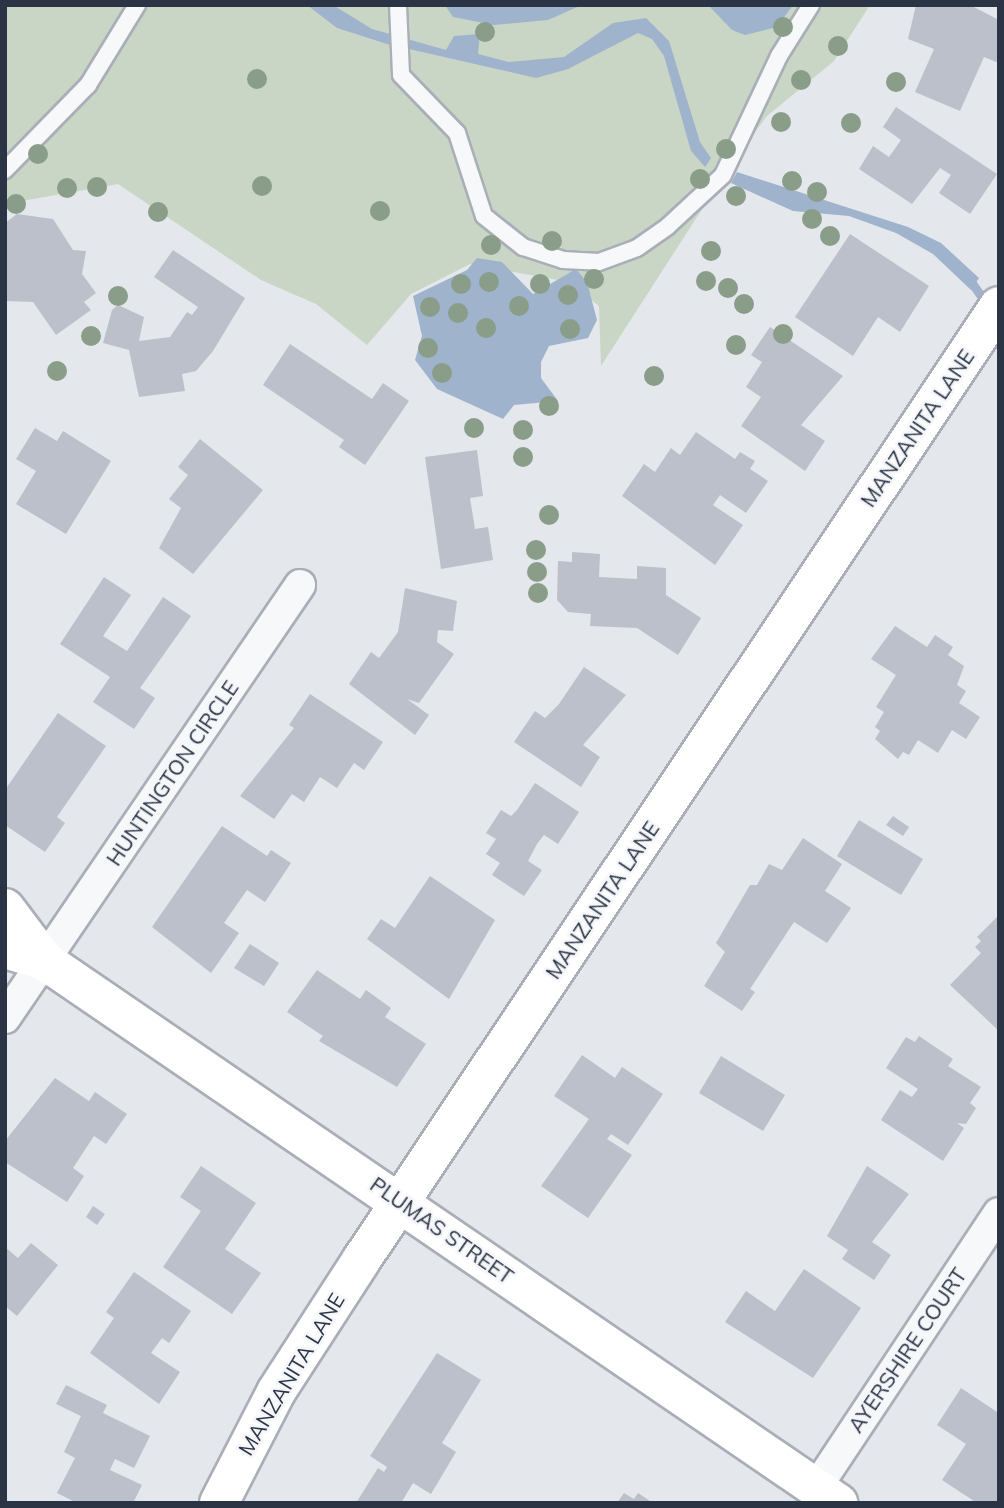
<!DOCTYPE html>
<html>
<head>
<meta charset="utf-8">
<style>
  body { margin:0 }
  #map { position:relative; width:1004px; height:1508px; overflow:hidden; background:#e4e7ec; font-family:Mulish,sans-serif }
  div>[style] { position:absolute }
  .green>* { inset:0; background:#c9d6c5 }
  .water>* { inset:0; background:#9fb4cc }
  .stream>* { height:9px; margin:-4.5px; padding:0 4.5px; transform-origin:4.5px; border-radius:4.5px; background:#9fb4cc }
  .building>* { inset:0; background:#bbc0ca }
  .roads { filter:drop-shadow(2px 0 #a9aeb7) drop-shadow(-2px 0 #a9aeb7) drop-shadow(0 2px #a9aeb7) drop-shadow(0 -2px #a9aeb7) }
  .lane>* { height:16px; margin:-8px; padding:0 8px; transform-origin:8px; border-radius:8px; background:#f7f8fa }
  .street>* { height:30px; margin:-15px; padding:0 15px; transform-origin:15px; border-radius:15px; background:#f7f8fa }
  .secondary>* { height:38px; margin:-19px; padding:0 19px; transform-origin:19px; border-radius:19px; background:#fff }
  .trees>* { width:20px; height:20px; margin:-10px; border-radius:50%; background:#899d89 }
  span { translate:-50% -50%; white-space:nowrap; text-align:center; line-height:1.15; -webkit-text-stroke:5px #f4f6f9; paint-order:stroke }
  .street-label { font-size:21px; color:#2b3445 }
  .frame { position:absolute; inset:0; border:7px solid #2b3445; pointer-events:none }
</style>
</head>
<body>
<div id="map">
  <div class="green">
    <div style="clip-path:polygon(5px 5px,870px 5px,834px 61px,767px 116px,733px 161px,601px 366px,599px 306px,569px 282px,470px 264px,411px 294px,367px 345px,316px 304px,261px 280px,118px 184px,5px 204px)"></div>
  </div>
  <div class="water">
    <div style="clip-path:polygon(307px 5px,333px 5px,372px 29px,446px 50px,454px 36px,480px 34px,478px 54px,509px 62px,564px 57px,613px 23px,646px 18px,669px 41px,700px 142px,711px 158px,705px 167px,691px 151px,664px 56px,652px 39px,638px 33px,568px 69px,536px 78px,387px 44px,337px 28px)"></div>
    <div style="clip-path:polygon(445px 5px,582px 5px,548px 20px,494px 25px,453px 17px)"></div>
    <div style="clip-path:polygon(708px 5px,793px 5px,777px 27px,745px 35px,732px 30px)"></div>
    <div style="clip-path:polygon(737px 172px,908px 227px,941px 243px,979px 278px,971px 290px,933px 254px,896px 233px,849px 216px,793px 211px,731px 183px)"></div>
    <div style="clip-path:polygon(477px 258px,502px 262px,533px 294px,576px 269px,587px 282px,597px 320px,588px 338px,549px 346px,541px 362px,541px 378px,558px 401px,514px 405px,503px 419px,437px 389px,415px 360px,422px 336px,413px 296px,467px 270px)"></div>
  </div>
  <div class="stream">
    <div style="left:967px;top:276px;width:35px;rotate:55deg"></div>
  </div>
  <div class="building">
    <div style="clip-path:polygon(916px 5px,970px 5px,999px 20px,999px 63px,984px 57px,960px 111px,915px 92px,934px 49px,908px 39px)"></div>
    <div style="clip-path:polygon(896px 107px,997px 174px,970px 214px,939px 193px,951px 175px,940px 168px,912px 204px,859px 169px,873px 146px,889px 157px,901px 140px,883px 127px)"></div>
    <div style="clip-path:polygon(17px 214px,53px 219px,73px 250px,86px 251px,82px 274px,96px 293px,84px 302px,91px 310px,56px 335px,33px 302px,5px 301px,5px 223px)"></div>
    <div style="clip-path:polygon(850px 234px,929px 286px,900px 332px,878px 317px,853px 356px,795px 317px)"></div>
    <div style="clip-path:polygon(173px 250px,245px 298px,213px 351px,196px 371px,182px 374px,185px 391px,139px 397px,129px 350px,103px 343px,112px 310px,118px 305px,144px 317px,139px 341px,170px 337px,187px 312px,192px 315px,198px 307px,154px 277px)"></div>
    <div style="clip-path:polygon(770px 327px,843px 376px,801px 425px,825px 441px,805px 471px,741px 426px,761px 397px,746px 387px,762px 362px,751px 355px)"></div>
    <div style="clip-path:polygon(290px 344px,372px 399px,383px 383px,409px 401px,365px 465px,339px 447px,344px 440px,263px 385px)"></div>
    <div style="clip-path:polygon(35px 428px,57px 441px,63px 431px,111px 461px,66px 534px,16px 504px,36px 471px,16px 459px)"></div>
    <div style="clip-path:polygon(696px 432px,735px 459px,740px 452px,755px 461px,750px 469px,768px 481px,746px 513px,720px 495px,713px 505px,743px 525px,715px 565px,622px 496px,644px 464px,655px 472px,671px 448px,680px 455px)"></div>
    <div style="clip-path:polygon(200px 439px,263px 490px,193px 574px,159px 548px,181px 508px,169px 499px,188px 475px,178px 467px)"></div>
    <div style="clip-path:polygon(477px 450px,483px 496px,470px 498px,475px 529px,488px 527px,493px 560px,441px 569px,425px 457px)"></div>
    <div style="clip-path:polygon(572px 552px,600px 554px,599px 577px,637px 579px,637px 566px,666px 568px,666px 595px,701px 618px,678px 655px,637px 628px,590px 626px,591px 614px,568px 612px,557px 600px,558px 561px,572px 562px)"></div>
    <div style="clip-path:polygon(104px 577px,131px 595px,103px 636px,127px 651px,163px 597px,191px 616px,140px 688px,155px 698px,134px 729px,93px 702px,110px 677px,60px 644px)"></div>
    <div style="clip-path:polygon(405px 588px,457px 601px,453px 631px,438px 630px,437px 642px,454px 654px,419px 703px,407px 699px,429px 715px,415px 735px,349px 684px,371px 652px,379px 658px,398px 632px)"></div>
    <div style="clip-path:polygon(895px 626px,927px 647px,935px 635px,953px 647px,948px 655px,964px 666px,957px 685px,966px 691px,959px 703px,980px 717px,966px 739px,952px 730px,938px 753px,918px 740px,909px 755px,903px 752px,898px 759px,875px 739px,880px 731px,875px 727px,884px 712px,876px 707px,896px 675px,871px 659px)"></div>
    <div style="clip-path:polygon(584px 667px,626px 695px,583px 745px,600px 757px,581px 787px,514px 742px,535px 711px,545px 718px,559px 704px)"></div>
    <div style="clip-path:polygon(310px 694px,383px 742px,364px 770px,354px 763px,337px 788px,320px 777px,304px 802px,292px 794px,274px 819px,240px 796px,294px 728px,289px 725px)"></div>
    <div style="clip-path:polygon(58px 713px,106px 746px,57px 817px,65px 823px,45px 852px,5px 825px,5px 790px)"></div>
    <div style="clip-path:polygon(535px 783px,579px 812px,558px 844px,544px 835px,537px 844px,528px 861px,542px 870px,524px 896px,492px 875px,500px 863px,486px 854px,496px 839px,486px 833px,501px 810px,511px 816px,517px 810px)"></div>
    <div style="clip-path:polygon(893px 816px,909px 827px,903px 836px,886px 825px)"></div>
    <div style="clip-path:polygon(859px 820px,923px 859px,901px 895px,837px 856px)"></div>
    <div style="clip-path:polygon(222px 826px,267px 856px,271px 850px,291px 863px,265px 902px,247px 890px,224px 923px,239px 933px,211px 973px,152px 927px)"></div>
    <div style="clip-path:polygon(803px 838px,842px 864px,825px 891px,851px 908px,827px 943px,794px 922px,750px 989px,755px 992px,742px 1011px,704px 986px,725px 952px,716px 943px,750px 885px,757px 885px,769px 864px,782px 870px)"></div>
    <div style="clip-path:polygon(430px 876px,495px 920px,449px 999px,367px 939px,381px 919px,395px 928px)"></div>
    <div style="clip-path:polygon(999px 915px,999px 1031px,950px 985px,981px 953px,975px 947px,981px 941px,977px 937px)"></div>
    <div style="clip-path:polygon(250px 944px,279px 963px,264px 986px,234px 968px)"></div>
    <div style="clip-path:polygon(317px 970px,360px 999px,366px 990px,391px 1008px,385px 1017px,426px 1044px,397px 1087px,319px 1041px,323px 1036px,287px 1012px)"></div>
    <div style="clip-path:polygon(919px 1036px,953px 1059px,948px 1066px,981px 1087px,970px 1103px,976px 1108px,966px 1124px,957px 1123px,964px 1128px,943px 1161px,881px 1120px,900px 1090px,912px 1097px,918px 1089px,886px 1068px,906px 1037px,915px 1042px)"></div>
    <div style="clip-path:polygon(582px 1055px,615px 1078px,622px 1067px,663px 1094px,628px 1145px,611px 1134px,607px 1139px,632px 1155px,588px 1218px,541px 1186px,589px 1119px,554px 1096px)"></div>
    <div style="clip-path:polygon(721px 1056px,785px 1095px,763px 1131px,699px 1093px)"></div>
    <div style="clip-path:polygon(55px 1078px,89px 1101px,95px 1092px,127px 1114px,106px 1144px,94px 1136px,73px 1168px,84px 1176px,67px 1202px,5px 1162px,5px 1141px)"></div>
    <div style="clip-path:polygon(201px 1166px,256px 1203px,225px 1249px,261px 1273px,232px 1314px,163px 1267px,201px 1211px,180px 1197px)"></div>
    <div style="clip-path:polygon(867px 1166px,909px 1194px,872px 1242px,891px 1255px,874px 1280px,842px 1259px,848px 1250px,827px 1236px)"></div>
    <div style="clip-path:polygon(93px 1206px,105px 1214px,97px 1225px,86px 1217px)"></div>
    <div style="clip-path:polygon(31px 1243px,58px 1265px,17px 1316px,5px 1306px,5px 1247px,18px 1258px)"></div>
    <div style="clip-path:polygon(804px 1269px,861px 1308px,813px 1378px,725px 1322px,746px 1291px,775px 1311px)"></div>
    <div style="clip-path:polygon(134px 1272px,191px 1311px,169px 1343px,162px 1338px,151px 1353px,180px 1372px,159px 1404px,90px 1353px,114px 1318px,106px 1312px)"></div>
    <div style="clip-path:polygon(437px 1353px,481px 1380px,442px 1443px,456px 1452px,431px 1494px,413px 1483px,401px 1503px,356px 1503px,378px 1468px,384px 1472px,387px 1467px,370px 1456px)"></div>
    <div style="clip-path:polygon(66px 1385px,107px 1405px,103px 1413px,150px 1436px,134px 1468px,115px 1459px,110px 1470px,142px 1485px,133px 1503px,77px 1503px,57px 1493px,75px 1458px,64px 1452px,81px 1416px,56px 1404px)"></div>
    <div style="clip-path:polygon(961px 1388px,997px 1412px,999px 1503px,977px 1503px,942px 1480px,966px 1444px,937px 1425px)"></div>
    <div style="clip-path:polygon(624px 1493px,634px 1499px,638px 1493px,653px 1503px,617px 1503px)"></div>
  </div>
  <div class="roads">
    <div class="lane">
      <div style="left:398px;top:5px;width:70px;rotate:87.5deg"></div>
      <div style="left:401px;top:75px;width:81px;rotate:46deg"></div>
      <div style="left:457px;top:133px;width:87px;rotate:72deg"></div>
      <div style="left:484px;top:216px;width:50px;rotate:38.5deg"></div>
      <div style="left:523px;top:247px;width:42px;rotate:18deg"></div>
      <div style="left:563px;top:260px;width:36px;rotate:3deg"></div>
      <div style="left:599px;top:262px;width:40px;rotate:-20.2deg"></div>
      <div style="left:637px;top:248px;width:38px;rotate:-35deg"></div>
      <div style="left:668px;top:226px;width:75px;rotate:-42.8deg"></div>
      <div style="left:723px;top:175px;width:132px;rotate:-64.8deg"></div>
      <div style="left:779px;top:56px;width:60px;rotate:-57.9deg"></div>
      <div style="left:5px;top:170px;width:119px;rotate:-45.7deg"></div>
      <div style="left:88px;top:85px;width:94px;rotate:-58.5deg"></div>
    </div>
    <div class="street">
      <div style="left:5px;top:1018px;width:524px;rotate:-55.73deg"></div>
      <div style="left:816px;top:1488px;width:330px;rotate:-56.4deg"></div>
    </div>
    <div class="secondary">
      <div style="left:5px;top:908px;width:66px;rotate:53deg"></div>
      <div style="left:5px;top:949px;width:42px;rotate:16.7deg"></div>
      <div style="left:45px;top:961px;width:961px;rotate:34.35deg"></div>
      <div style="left:219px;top:1503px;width:125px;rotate:-62.8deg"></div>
      <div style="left:276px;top:1392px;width:158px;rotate:-57.1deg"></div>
      <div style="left:362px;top:1259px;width:1146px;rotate:-56.24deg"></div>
    </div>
  </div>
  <div class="trees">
    <div style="left:783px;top:27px"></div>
    <div style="left:485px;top:32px"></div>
    <div style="left:838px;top:46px"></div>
    <div style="left:257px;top:79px"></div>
    <div style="left:801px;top:80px"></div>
    <div style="left:896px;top:82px"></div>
    <div style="left:781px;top:122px"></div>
    <div style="left:851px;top:123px"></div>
    <div style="left:726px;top:149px"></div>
    <div style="left:38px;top:154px"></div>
    <div style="left:700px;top:179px"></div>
    <div style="left:792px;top:181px"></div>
    <div style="left:262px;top:186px"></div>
    <div style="left:97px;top:187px"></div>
    <div style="left:67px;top:188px"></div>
    <div style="left:817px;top:192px"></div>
    <div style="left:736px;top:196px"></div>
    <div style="left:16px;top:204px"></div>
    <div style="left:380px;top:211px"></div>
    <div style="left:158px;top:212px"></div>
    <div style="left:812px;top:219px"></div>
    <div style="left:830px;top:236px"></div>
    <div style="left:552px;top:241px"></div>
    <div style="left:491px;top:245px"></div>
    <div style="left:711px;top:251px"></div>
    <div style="left:594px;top:279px"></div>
    <div style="left:706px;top:281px"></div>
    <div style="left:489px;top:282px"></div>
    <div style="left:461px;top:284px"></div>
    <div style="left:540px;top:284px"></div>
    <div style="left:728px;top:288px"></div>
    <div style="left:568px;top:295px"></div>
    <div style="left:118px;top:296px"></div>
    <div style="left:744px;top:304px"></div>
    <div style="left:519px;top:306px"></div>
    <div style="left:430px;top:307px"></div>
    <div style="left:458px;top:313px"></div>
    <div style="left:486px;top:328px"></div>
    <div style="left:570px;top:329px"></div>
    <div style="left:783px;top:334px"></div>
    <div style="left:91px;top:336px"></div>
    <div style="left:736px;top:345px"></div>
    <div style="left:428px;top:348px"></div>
    <div style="left:57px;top:371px"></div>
    <div style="left:442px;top:373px"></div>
    <div style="left:654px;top:376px"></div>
    <div style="left:549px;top:406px"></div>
    <div style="left:474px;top:428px"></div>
    <div style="left:523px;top:430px"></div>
    <div style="left:523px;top:457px"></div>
    <div style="left:549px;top:515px"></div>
    <div style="left:536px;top:550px"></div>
    <div style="left:537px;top:572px"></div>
    <div style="left:538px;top:593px"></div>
  </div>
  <div class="street-label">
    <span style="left:917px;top:428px;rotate:-56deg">MANZANITA LANE</span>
    <span style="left:172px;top:773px;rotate:-56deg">HUNTINGTON CIRCLE</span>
    <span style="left:602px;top:900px;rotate:-56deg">MANZANITA LANE</span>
    <span style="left:442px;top:1230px;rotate:35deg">PLUMAS STREET</span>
    <span style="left:907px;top:1350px;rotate:-56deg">AYERSHIRE COURT</span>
    <span style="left:291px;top:1374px;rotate:-59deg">MANZANITA LANE</span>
  </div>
  <div class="frame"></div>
</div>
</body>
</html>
